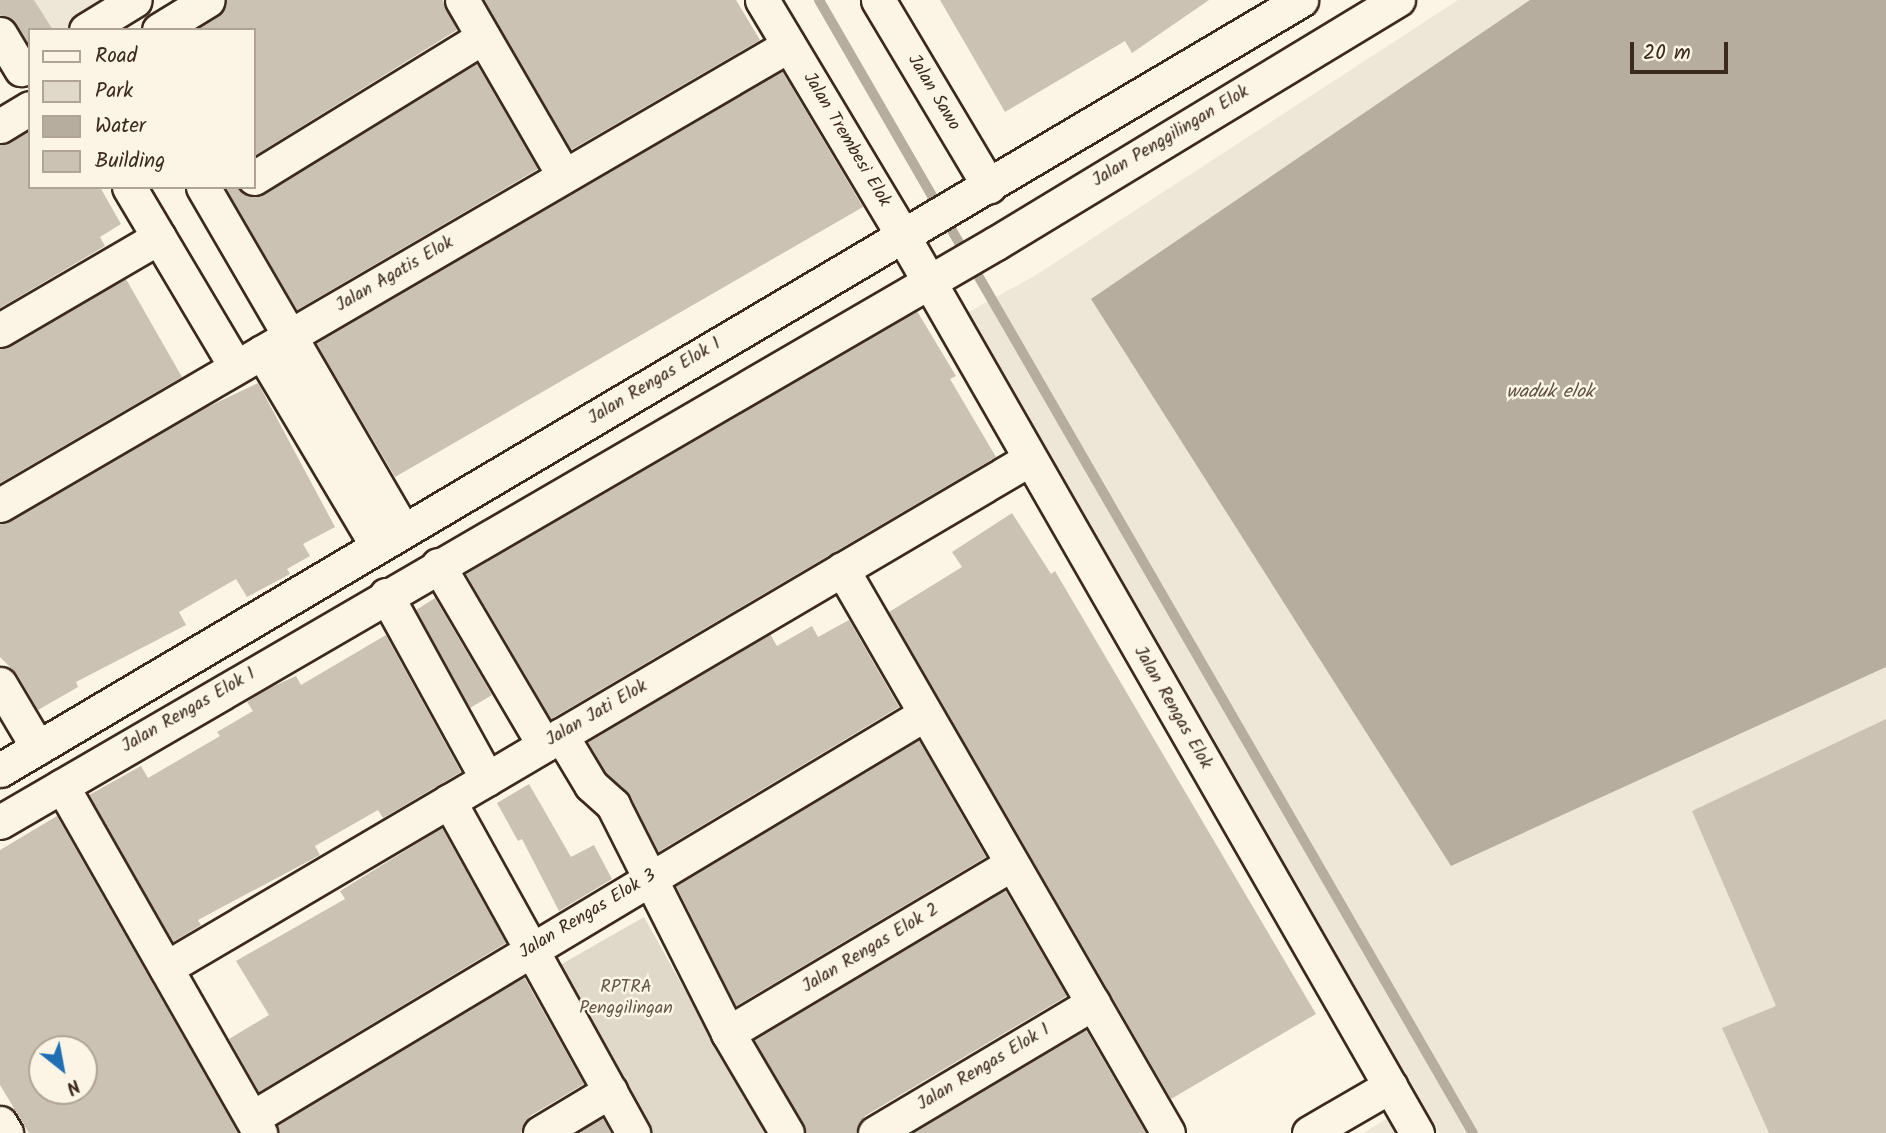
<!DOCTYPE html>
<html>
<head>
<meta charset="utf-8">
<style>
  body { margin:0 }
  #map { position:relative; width:1886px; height:1133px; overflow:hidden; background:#fcf5e5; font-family:Kalam,sans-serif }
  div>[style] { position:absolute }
  .built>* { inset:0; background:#eee6d6 }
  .green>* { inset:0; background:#e0d8c8 }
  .water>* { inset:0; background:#b7ad9e }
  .stream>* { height:10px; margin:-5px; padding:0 5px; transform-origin:5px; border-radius:5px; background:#b7ad9e }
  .building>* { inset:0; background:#ccc2b3 }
  .roads { filter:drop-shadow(2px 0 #3b2a1e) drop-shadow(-2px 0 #3b2a1e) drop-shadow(0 2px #3b2a1e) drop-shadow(0 -2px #3b2a1e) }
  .minor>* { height:33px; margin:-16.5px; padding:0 16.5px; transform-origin:16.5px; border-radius:16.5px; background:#fcf5e5 }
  span { translate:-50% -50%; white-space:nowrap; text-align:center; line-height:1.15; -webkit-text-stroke:5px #fcf5e5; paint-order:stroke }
  .street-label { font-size:18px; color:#3b2a1e }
  .park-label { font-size:18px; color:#645648 }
  .water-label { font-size:19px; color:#605144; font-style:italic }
  .legend { position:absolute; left:28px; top:28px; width:228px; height:161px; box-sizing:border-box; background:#fcf5e5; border:2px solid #afa495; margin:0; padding:9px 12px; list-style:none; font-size:21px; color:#3b2a1e }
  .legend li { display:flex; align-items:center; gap:14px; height:35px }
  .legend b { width:35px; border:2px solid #afa495 }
  .north { position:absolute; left:28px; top:1035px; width:70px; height:70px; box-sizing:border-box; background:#fcf5e5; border:2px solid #afa495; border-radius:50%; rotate:149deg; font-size:19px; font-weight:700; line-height:28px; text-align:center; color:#3b2a1e }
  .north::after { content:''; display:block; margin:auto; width:24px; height:32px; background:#1f6fb2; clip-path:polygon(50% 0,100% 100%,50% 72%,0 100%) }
  .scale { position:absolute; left:1630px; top:42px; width:98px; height:32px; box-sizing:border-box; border:4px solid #3b2a1e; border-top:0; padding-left:9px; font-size:21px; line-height:24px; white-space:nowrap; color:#3b2a1e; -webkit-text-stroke:5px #fcf5e5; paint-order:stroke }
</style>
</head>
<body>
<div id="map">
  <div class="built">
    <div style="clip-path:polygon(0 0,98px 0,106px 14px,80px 30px,30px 30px,30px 59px,0 64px)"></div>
    <div style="clip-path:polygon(1458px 0,1886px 0,1886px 1133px,1363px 1133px,1405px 1108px,949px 323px,1036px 275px)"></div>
  </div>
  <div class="green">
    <div style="clip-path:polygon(644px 917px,765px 1133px,641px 1133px,546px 973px)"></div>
  </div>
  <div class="water">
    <div style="clip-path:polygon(1530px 0,1886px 0,1886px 667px,1451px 866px,1091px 299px)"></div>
  </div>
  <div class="stream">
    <div style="left:819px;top:0;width:1308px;rotate:60.01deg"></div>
  </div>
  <div class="building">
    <div style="clip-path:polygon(0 0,34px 0,53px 30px,30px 30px,30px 46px,16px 24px,0 15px)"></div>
    <div style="clip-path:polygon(227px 0,443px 0,457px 30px,254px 156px,254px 30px,196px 30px,219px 16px)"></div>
    <div style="clip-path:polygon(484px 0,736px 0,760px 40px,571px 150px)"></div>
    <div style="clip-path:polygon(940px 0,1209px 0,1132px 53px,1125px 41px,1005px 112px)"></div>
    <div style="clip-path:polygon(477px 64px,538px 169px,297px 310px,225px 187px,237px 187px,254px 197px,264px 194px)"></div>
    <div style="clip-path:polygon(782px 71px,863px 207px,395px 477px,316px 343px)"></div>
    <div style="clip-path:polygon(30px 131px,30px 187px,100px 187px,121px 224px,100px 237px,105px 246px,0 308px,0 145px)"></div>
    <div style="clip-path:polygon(126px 279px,182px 377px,0 483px,0 349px)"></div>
    <div style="clip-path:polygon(917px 311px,956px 376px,950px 379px,996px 457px,551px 719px,466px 574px)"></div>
    <div style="clip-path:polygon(258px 383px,335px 527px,303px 544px,310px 556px,287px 569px,290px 574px,247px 597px,236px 579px,179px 612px,186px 625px,76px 682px,78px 687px,38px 710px,17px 674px,0 657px,0 524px,201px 410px)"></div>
    <div style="clip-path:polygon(1012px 513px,1051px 574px,1055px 571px,1316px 1014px,1171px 1099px,889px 612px,962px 567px,952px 552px)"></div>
    <div style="clip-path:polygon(435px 598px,492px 695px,470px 708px,416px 610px)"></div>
    <div style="clip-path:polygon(849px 620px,899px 707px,658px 852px,630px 796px,606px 773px,588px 742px,770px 634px,777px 646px,812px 626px,818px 637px)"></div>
    <div style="clip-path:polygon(386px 635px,461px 772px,383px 818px,378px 810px,315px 846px,320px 855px,198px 920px,201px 925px,173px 942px,89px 795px,141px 766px,148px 778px,220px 736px,217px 732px,253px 711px,247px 702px,265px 690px,296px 676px,301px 685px)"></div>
    <div style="clip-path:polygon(1886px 719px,1886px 1133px,1769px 1133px,1722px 1028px,1776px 1006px,1692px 811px)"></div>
    <div style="clip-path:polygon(919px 740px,986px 857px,736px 1006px,676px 886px)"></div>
    <div style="clip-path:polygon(529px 784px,571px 857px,594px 845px,612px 879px,559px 911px,522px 839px,518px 841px,497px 803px)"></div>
    <div style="clip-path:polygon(evenodd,57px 816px,238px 1133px,29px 1133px,0 1085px,0 850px,57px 816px,42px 1049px,84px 1049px,84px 1091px,42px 1091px,42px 1049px)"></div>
    <div style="clip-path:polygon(442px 828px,506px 943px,259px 1092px,229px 1039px,269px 1015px,236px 961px,345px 899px,340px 891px)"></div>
    <div style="clip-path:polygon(1005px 890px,1067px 996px,865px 1116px,856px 1133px,806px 1133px,754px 1040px)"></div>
    <div style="clip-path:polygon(524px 977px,584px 1084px,530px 1116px,521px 1133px,279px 1133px,277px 1125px)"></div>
    <div style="clip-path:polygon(1086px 1030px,1146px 1133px,913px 1133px)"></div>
    <div style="clip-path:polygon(603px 1118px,611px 1133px,577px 1133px)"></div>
  </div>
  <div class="roads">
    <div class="minor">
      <div style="left:462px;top:0;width:203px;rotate:59.9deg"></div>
      <div style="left:762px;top:0;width:275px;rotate:59.1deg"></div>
      <div style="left:903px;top:236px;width:1034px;rotate:60.19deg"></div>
      <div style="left:878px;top:0;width:217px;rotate:59.2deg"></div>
      <div style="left:86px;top:30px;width:57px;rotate:-31.5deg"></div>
      <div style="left:159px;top:30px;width:57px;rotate:-31.5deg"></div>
      <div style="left:0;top:34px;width:41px;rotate:59deg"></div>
      <div style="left:0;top:126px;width:35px;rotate:-31deg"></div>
      <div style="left:254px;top:178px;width:269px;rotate:-31.6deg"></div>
      <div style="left:129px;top:187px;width:209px;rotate:59.3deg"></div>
      <div style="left:203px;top:187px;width:397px;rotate:59.8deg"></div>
      <div style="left:0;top:330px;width:184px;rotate:-30.3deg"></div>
      <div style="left:262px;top:352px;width:226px;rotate:59.3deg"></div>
      <div style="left:0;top:505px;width:913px;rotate:-30.24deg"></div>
      <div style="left:438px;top:565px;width:209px;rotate:59.5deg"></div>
      <div style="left:842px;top:569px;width:651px;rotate:59.97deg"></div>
      <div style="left:386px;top:595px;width:210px;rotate:61.2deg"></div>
      <div style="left:0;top:684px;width:74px;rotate:59.3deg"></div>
      <div style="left:561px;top:735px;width:58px;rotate:59deg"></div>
      <div style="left:591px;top:785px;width:30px;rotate:42deg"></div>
      <div style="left:613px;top:805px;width:255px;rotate:63.2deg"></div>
      <div style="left:728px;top:1033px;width:116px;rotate:59.5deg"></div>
      <div style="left:0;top:770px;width:1512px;rotate:-30.62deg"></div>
      <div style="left:62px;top:786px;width:400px;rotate:60.3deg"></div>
      <div style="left:449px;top:801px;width:380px;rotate:61deg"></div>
      <div style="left:0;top:822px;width:1152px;rotate:-30.17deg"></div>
      <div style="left:996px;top:243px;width:470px;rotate:-31.2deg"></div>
      <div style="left:166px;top:968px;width:1001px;rotate:-30.51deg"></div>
      <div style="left:728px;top:1033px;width:330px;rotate:-30.8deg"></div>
      <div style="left:252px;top:1118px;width:785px;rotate:-30.98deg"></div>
      <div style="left:0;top:1123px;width:12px;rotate:59deg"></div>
      <div style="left:540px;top:1133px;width:82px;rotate:-31deg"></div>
      <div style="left:875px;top:1133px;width:254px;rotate:-30.8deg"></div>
      <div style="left:1309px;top:1133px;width:94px;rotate:-30.1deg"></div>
    </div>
  </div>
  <div class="street-label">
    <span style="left:933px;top:93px;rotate:59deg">Jalan Sawo</span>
    <span style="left:1171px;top:137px;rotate:-31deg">Jalan Penggilingan Elok</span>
    <span style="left:846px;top:140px;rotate:59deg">Jalan Trembesi Elok</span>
    <span style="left:395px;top:275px;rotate:-30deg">Jalan Agatis Elok</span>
    <span style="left:655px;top:382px;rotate:-31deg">Jalan Rengas Elok 1</span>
    <span style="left:1172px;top:708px;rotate:60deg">Jalan Rengas Elok</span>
    <span style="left:189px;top:711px;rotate:-30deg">Jalan Rengas Elok 1</span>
    <span style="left:597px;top:714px;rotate:-30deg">Jalan Jati Elok</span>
    <span style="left:588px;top:915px;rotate:-31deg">Jalan Rengas Elok 3</span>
    <span style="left:871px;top:949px;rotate:-31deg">Jalan Rengas Elok 2</span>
    <span style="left:984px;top:1068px;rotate:-31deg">Jalan Rengas Elok 1</span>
  </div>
  <div class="park-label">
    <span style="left:626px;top:999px">RPTRA<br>Penggilingan</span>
  </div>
  <div class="water-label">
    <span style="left:1550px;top:393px">waduk elok</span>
  </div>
  <ul class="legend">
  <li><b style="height:9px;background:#fcf5e5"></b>Road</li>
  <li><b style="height:19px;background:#e0d8c8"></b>Park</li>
  <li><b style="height:19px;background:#b7ad9e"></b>Water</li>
  <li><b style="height:19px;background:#ccc2b3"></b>Building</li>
  </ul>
  <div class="north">N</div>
  <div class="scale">20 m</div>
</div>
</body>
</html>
